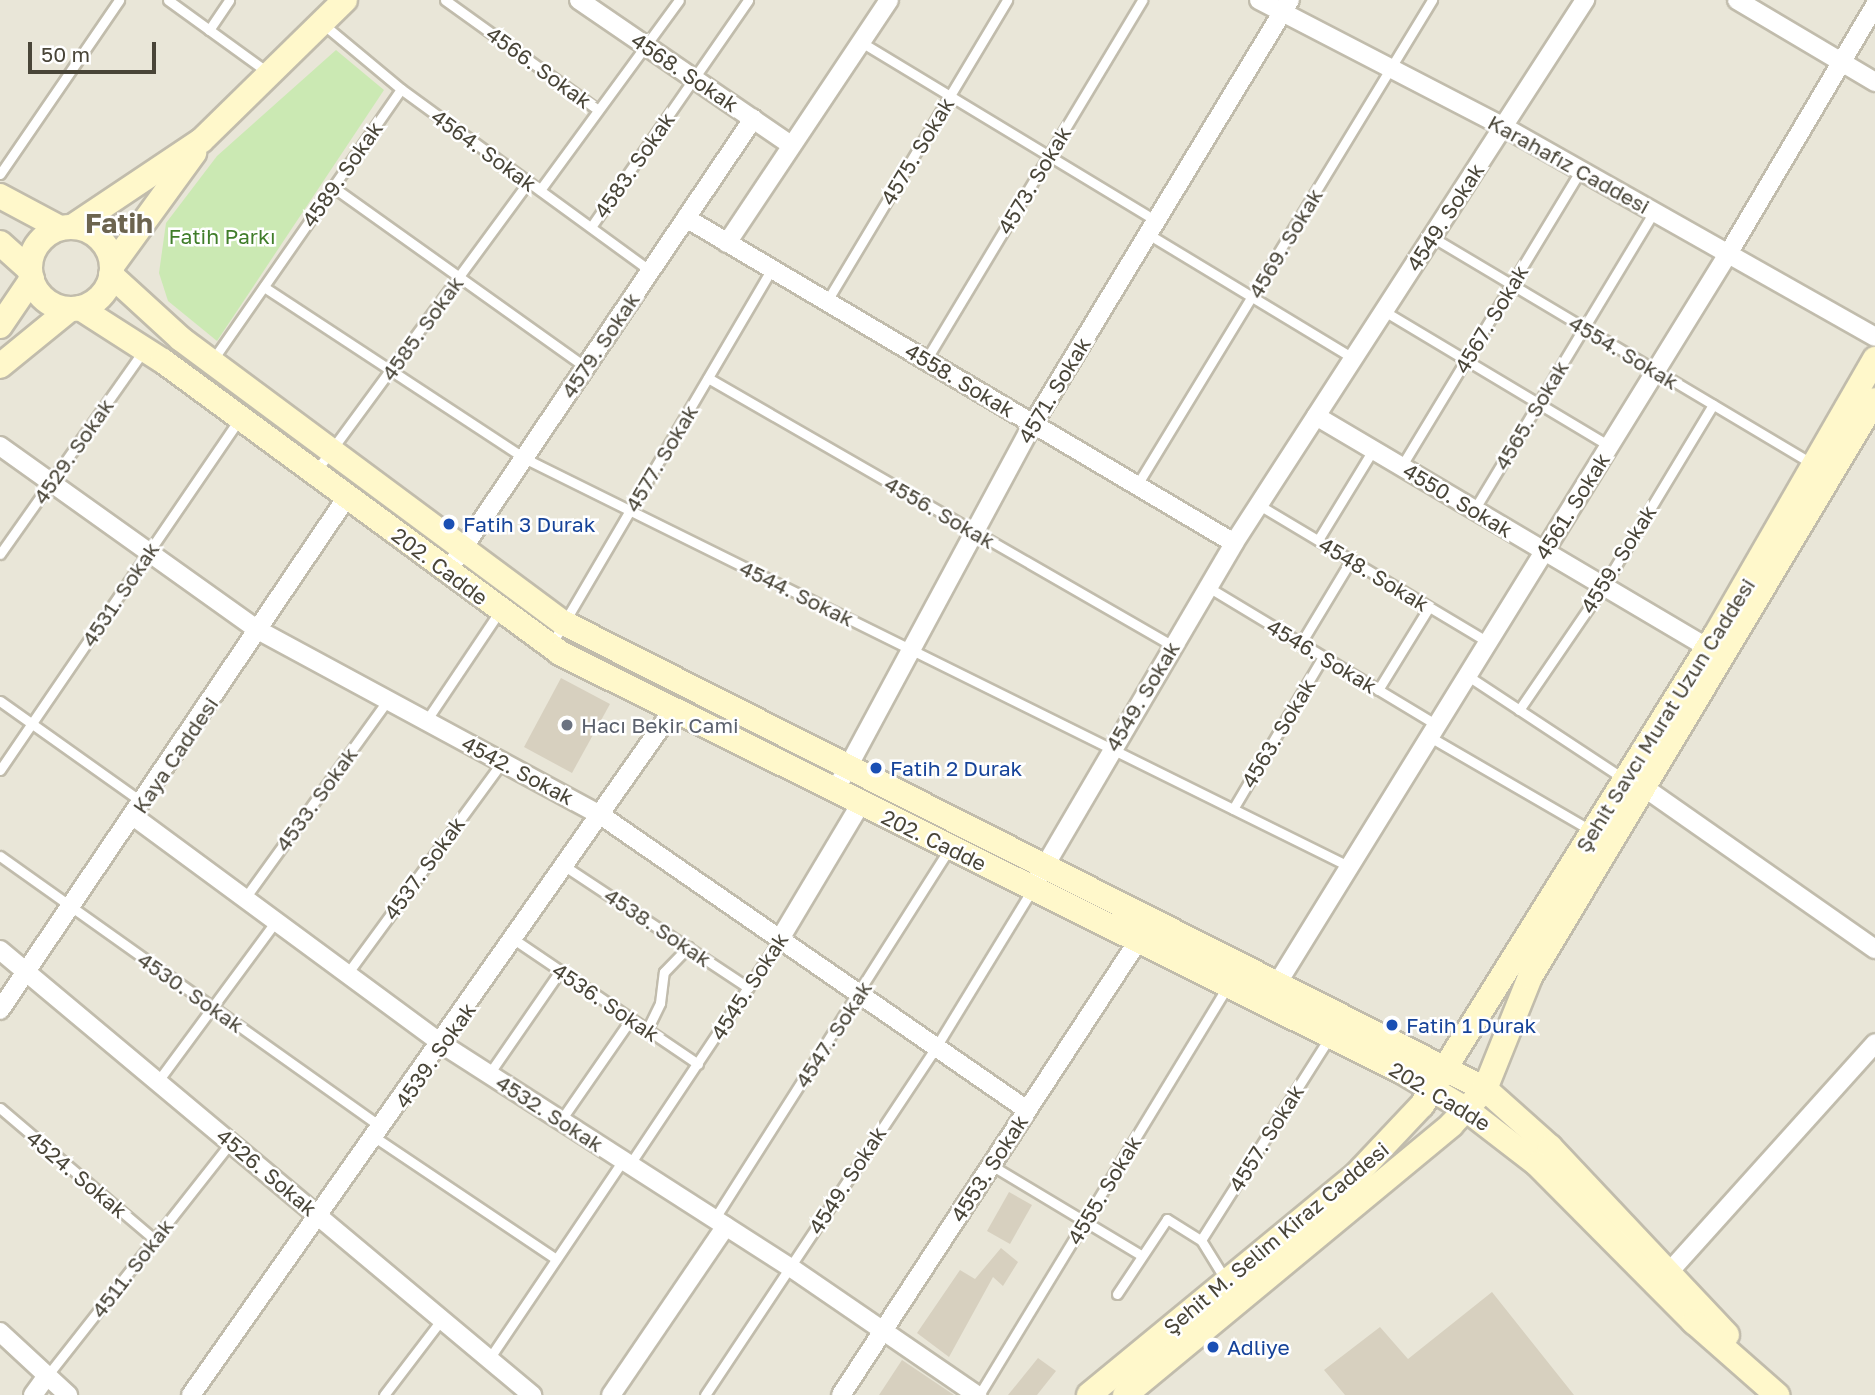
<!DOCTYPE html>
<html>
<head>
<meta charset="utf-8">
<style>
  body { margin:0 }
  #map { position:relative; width:1875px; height:1395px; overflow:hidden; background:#f5f3ea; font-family:"Golos Text",sans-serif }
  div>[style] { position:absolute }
  .residential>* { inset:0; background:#e9e6d8 }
  .green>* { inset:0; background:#cbe9b3 }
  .building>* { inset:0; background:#d7d0bf }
  .roads { filter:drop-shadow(2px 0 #c1bcac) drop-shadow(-2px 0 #c1bcac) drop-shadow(0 2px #c1bcac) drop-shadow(0 -2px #c1bcac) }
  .lane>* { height:9px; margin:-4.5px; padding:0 4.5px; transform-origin:4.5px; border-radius:4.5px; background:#fff }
  .street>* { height:18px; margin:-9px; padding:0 9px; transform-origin:9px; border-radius:9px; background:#fff }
  .secondary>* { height:24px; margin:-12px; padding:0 12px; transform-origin:12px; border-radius:12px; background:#fff8cb }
  .secondary>.ring { margin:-12px; padding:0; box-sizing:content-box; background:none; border:24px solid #fff8cb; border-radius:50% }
  .dots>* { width:19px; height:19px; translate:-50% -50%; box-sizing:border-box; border:4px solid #fff; border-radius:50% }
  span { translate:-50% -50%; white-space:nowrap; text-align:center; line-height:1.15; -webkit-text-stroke:5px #fff; paint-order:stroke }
  .street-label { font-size:21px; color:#494538 }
  .park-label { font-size:21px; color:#407d2a }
  .transit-label { font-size:21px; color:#164399 }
  .left { translate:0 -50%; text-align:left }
  .worship-label { font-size:21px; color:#5b616d }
  .district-label { font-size:28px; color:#6c644f; font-weight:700 }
  .scale { position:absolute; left:28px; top:42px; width:128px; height:32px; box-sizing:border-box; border:4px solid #494538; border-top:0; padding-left:9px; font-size:21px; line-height:24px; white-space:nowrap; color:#494538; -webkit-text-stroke:5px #fff; paint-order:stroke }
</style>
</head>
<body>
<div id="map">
  <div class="residential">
    <div style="clip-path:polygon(0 0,1875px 0,1875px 1395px,0 1395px)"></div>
  </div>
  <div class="green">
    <div style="clip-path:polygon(336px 50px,384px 90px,217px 341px,168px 301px,159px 273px,166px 223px,217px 156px)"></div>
  </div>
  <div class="building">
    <div style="clip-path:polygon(561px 678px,610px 704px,572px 773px,524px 747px)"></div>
    <div style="clip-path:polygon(1009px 1192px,1032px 1205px,1010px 1244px,987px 1231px)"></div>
    <div style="clip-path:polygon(1001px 1248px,1018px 1262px,1003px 1286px,993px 1277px,949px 1357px,917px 1333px,960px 1270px,975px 1279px)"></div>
    <div style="clip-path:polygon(1492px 1292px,1574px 1395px,1345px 1395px,1324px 1370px,1380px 1327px,1408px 1359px)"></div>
    <div style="clip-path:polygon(1038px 1358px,1056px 1371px,1037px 1395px,1008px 1395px)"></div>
    <div style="clip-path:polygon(902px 1360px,954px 1395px,879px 1395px)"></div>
  </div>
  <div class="roads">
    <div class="lane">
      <div style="left:168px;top:0;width:125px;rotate:35.9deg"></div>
      <div style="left:445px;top:0;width:188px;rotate:35.7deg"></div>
      <div style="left:323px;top:24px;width:102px;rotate:39.8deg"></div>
      <div style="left:401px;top:89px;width:309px;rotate:36.1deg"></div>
      <div style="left:209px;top:30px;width:36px;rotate:-56deg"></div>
      <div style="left:861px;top:42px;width:346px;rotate:31.2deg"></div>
      <div style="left:0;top:174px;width:211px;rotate:-55.6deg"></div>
      <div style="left:333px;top:187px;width:310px;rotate:35.5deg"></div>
      <div style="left:540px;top:190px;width:235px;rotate:-53.8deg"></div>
      <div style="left:591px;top:227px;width:276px;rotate:-55.3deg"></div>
      <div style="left:1148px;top:234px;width:241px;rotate:31.2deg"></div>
      <div style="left:1432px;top:237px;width:443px;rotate:30.8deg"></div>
      <div style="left:264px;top:287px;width:311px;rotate:33.3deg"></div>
      <div style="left:524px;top:458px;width:922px;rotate:26.34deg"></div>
      <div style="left:827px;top:301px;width:351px;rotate:-59.1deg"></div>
      <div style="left:1384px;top:311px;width:263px;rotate:30.9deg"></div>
      <div style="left:926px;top:360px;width:420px;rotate:-59deg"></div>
      <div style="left:212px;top:361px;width:331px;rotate:-55.2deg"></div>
      <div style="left:708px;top:378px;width:537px;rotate:29.96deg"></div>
      <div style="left:1401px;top:467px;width:347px;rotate:-58.8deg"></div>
      <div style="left:316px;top:471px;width:358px;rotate:-53.7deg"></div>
      <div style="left:1137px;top:485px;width:568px;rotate:-58.69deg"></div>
      <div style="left:1259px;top:505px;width:267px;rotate:30.9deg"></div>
      <div style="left:1474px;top:510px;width:348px;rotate:-58.9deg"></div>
      <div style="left:1318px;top:540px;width:105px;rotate:-58.6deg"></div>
      <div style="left:0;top:554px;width:250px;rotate:-54.8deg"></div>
      <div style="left:1208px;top:587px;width:267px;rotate:31.1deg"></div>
      <div style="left:1301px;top:643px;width:97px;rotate:-58.9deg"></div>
      <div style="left:551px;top:645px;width:436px;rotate:-59.6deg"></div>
      <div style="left:1468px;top:676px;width:187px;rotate:33.4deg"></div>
      <div style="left:1378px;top:690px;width:97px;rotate:-58.4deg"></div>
      <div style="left:0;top:701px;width:174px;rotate:35.4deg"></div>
      <div style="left:1519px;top:710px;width:149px;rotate:-55.7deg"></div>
      <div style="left:1603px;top:587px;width:213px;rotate:-58.9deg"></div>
      <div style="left:426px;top:721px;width:131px;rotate:-56.2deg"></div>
      <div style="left:1430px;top:737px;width:187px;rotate:30.1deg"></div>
      <div style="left:0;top:770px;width:425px;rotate:-55.7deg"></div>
      <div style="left:1233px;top:809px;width:177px;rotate:-59.4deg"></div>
      <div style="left:0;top:856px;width:468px;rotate:35.4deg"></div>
      <div style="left:566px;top:867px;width:219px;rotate:33.5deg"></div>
      <div style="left:245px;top:898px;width:244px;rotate:-54.2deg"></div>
      <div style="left:515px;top:940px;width:221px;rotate:34.1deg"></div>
      <div style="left:347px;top:974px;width:263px;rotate:-53.8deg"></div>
      <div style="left:647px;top:1030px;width:30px;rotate:-64deg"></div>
      <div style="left:660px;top:1003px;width:31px;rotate:-83deg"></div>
      <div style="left:664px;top:972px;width:35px;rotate:-46deg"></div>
      <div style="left:489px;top:1074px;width:125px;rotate:-55.4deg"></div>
      <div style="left:158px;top:1081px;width:199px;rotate:-53.6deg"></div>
      <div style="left:0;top:1108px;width:202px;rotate:40.4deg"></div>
      <div style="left:561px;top:1120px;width:123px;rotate:-55.3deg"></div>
      <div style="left:376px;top:1138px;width:217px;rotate:33.9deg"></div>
      <div style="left:630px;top:1164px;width:270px;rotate:-56.3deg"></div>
      <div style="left:991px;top:1165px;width:175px;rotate:31deg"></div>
      <div style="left:715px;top:1218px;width:438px;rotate:-57.6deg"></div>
      <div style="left:1201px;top:1240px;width:239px;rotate:-57.6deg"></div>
      <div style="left:1117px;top:1294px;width:90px;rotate:-56.3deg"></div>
      <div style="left:1167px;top:1219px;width:40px;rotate:32deg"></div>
      <div style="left:1201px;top:1240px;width:46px;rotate:58.4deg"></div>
      <div style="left:489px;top:1359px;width:240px;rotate:-56deg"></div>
      <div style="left:47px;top:1376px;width:298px;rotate:-51.8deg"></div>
      <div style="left:384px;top:1395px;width:96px;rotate:-52.7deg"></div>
      <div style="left:705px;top:1395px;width:418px;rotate:-56.4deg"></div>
      <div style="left:936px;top:1047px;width:184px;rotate:-58.6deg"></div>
      <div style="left:979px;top:1395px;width:477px;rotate:-58.7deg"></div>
    </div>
    <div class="street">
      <div style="left:579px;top:0;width:257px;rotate:34.4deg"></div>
      <div style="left:1259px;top:0;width:276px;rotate:27.4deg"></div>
      <div style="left:1504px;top:127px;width:426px;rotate:29.5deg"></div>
      <div style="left:1737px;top:0;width:161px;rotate:30.7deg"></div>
      <div style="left:686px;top:218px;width:637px;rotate:30.67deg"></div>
      <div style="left:727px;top:243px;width:292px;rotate:-56.3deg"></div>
      <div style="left:1316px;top:416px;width:456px;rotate:30.6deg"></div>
      <div style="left:0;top:446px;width:317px;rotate:35.5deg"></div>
      <div style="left:258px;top:630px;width:391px;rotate:28.4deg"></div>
      <div style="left:602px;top:816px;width:517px;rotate:34.67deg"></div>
      <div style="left:447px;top:572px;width:547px;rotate:-55.96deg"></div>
      <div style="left:1645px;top:788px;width:281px;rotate:35deg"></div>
      <div style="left:835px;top:791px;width:417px;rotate:-61.7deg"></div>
      <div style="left:1033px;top:424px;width:496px;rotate:-58.8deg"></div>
      <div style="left:133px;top:816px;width:384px;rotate:36.4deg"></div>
      <div style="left:442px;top:1044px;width:413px;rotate:32.7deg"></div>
      <div style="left:790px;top:1267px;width:227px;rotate:34.4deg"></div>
      <div style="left:1039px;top:876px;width:386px;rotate:-59.6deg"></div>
      <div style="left:1234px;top:543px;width:647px;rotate:-57.12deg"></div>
      <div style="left:780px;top:939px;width:158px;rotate:-59.2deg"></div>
      <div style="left:0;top:950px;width:694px;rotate:39.91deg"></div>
      <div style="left:1272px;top:992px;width:868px;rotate:-58.29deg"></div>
      <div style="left:1728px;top:254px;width:289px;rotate:-59.4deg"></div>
      <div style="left:0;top:1010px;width:619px;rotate:-55.93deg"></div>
      <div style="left:1661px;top:1281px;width:320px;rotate:-48deg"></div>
      <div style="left:0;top:1332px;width:93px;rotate:42.8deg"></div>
      <div style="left:33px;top:1395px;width:24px;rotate:-54deg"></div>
      <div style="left:191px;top:1395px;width:838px;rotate:-54.87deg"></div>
      <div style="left:611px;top:1395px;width:204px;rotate:-55.8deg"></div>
      <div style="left:841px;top:1395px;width:543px;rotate:-56.81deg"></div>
    </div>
    <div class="secondary">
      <div style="left:0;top:196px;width:68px;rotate:28.1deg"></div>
      <div style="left:72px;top:227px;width:156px;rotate:-33.8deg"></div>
      <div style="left:202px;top:140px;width:200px;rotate:-44.4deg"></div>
      <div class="ring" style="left:30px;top:227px;width:58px;height:58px"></div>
      <div style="left:0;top:243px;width:40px;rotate:42deg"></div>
      <div style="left:112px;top:266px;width:140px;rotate:-54deg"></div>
      <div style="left:111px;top:275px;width:95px;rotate:42.4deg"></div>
      <div style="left:181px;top:339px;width:477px;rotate:36.6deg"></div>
      <div style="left:564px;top:623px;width:1032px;rotate:26.84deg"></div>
      <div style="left:1485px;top:1089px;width:87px;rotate:41.7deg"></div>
      <div style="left:1550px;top:1147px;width:258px;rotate:46.7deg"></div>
      <div style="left:80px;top:308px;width:98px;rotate:32.6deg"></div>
      <div style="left:163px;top:361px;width:493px;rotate:36.3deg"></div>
      <div style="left:560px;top:653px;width:939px;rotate:26.43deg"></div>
      <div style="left:1401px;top:1071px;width:77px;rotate:30.6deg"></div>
      <div style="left:1467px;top:1110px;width:88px;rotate:37.6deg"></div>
      <div style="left:1537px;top:1164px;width:223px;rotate:45.2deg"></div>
      <div style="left:1694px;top:1322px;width:111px;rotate:41.3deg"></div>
      <div style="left:0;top:326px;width:57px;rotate:-55.8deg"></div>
      <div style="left:0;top:366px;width:90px;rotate:-39.2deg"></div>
      <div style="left:1089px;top:1395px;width:347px;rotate:-39.5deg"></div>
      <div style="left:1357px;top:1174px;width:95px;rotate:-46.7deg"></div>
      <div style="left:1422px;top:1105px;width:553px;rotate:-58.01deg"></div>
      <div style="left:1715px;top:636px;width:320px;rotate:-60deg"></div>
      <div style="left:1125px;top:1395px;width:423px;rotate:-39.6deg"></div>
      <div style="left:1451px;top:1125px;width:50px;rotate:-46.6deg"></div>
      <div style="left:1485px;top:1089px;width:121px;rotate:-68.1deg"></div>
      <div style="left:1530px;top:977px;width:672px;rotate:-59.12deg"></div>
    </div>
  </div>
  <div class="dots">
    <div style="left:449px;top:524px;background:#1a4fb4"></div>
    <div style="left:567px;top:725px;background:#6b7280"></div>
    <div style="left:876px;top:768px;background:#1a4fb4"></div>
    <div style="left:1392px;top:1025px;background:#1a4fb4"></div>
    <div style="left:1213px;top:1347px;background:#1a4fb4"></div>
  </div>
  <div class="street-label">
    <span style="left:539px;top:67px;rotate:36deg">4566. Sokak</span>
    <span style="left:685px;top:72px;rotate:34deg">4568. Sokak</span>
    <span style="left:484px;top:150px;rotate:36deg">4564. Sokak</span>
    <span style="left:917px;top:151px;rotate:-59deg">4575. Sokak</span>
    <span style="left:1569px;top:164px;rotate:29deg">Karahafız Caddesi</span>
    <span style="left:634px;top:165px;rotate:-55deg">4583. Sokak</span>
    <span style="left:342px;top:174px;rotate:-55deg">4589. Sokak</span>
    <span style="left:1034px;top:180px;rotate:-59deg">4573. Sokak</span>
    <span style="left:1445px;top:217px;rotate:-57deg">4549. Sokak</span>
    <span style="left:1285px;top:243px;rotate:-59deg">4569. Sokak</span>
    <span style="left:1491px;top:319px;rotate:-59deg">4567. Sokak</span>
    <span style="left:422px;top:328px;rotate:-54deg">4585. Sokak</span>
    <span style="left:600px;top:345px;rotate:-56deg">4579. Sokak</span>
    <span style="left:1624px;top:352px;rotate:31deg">4554. Sokak</span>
    <span style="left:960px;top:380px;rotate:31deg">4558. Sokak</span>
    <span style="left:1054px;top:390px;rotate:-59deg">4571. Sokak</span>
    <span style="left:1531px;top:415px;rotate:-59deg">4565. Sokak</span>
    <span style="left:73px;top:451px;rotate:-55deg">4529. Sokak</span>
    <span style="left:661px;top:458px;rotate:-59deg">4577. Sokak</span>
    <span style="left:1458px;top:500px;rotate:31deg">4550. Sokak</span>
    <span style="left:1572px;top:506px;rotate:-58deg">4561. Sokak</span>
    <span style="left:940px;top:512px;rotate:30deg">4556. Sokak</span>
    <span style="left:1618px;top:559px;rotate:-58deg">4559. Sokak</span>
    <span style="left:440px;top:566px;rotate:37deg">202. Cadde</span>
    <span style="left:1374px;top:574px;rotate:31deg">4548. Sokak</span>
    <span style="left:797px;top:593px;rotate:26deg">4544. Sokak</span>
    <span style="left:120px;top:594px;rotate:-56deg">4531. Sokak</span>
    <span style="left:1322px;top:656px;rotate:31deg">4546. Sokak</span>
    <span style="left:1142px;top:696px;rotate:-59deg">4549. Sokak</span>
    <span style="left:1665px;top:715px;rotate:-58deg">Şehit Savcı Murat Uzun Caddesi</span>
    <span style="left:1278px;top:733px;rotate:-59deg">4563. Sokak</span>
    <span style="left:175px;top:755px;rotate:-56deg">Kaya Caddesi</span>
    <span style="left:518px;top:770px;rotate:28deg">4542. Sokak</span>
    <span style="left:316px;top:799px;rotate:-54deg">4533. Sokak</span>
    <span style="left:934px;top:840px;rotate:26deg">202. Cadde</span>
    <span style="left:424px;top:868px;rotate:-54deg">4537. Sokak</span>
    <span style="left:658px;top:927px;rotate:34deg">4538. Sokak</span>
    <span style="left:749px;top:986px;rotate:-57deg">4545. Sokak</span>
    <span style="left:191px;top:992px;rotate:35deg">4530. Sokak</span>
    <span style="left:606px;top:1002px;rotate:34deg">4536. Sokak</span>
    <span style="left:833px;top:1034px;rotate:-57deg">4547. Sokak</span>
    <span style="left:435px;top:1055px;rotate:-55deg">4539. Sokak</span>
    <span style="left:1440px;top:1096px;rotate:31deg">202. Cadde</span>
    <span style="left:550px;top:1113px;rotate:33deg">4532. Sokak</span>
    <span style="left:1266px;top:1138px;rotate:-58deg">4557. Sokak</span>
    <span style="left:989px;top:1168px;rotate:-57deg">4553. Sokak</span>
    <span style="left:267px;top:1172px;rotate:40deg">4526. Sokak</span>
    <span style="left:77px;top:1174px;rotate:40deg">4524. Sokak</span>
    <span style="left:847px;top:1180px;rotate:-57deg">4549. Sokak</span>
    <span style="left:1104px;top:1190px;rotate:-59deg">4555. Sokak</span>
    <span style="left:1276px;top:1238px;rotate:-40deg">Şehit M. Selim Kiraz Caddesi</span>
    <span style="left:132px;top:1268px;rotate:-52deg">4511. Sokak</span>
  </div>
  <div class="park-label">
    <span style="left:222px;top:236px">Fatih Parkı</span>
  </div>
  <div class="transit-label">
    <span class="left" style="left:463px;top:524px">Fatih 3 Durak</span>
    <span class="left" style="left:890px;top:768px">Fatih 2 Durak</span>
    <span class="left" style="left:1406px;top:1025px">Fatih 1 Durak</span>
    <span class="left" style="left:1227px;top:1347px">Adliye</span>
  </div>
  <div class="worship-label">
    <span class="left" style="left:581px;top:725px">Hacı Bekir Cami</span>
  </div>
  <div class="district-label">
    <span style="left:119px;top:223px">Fatih</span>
  </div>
  <div class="scale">50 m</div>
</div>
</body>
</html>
